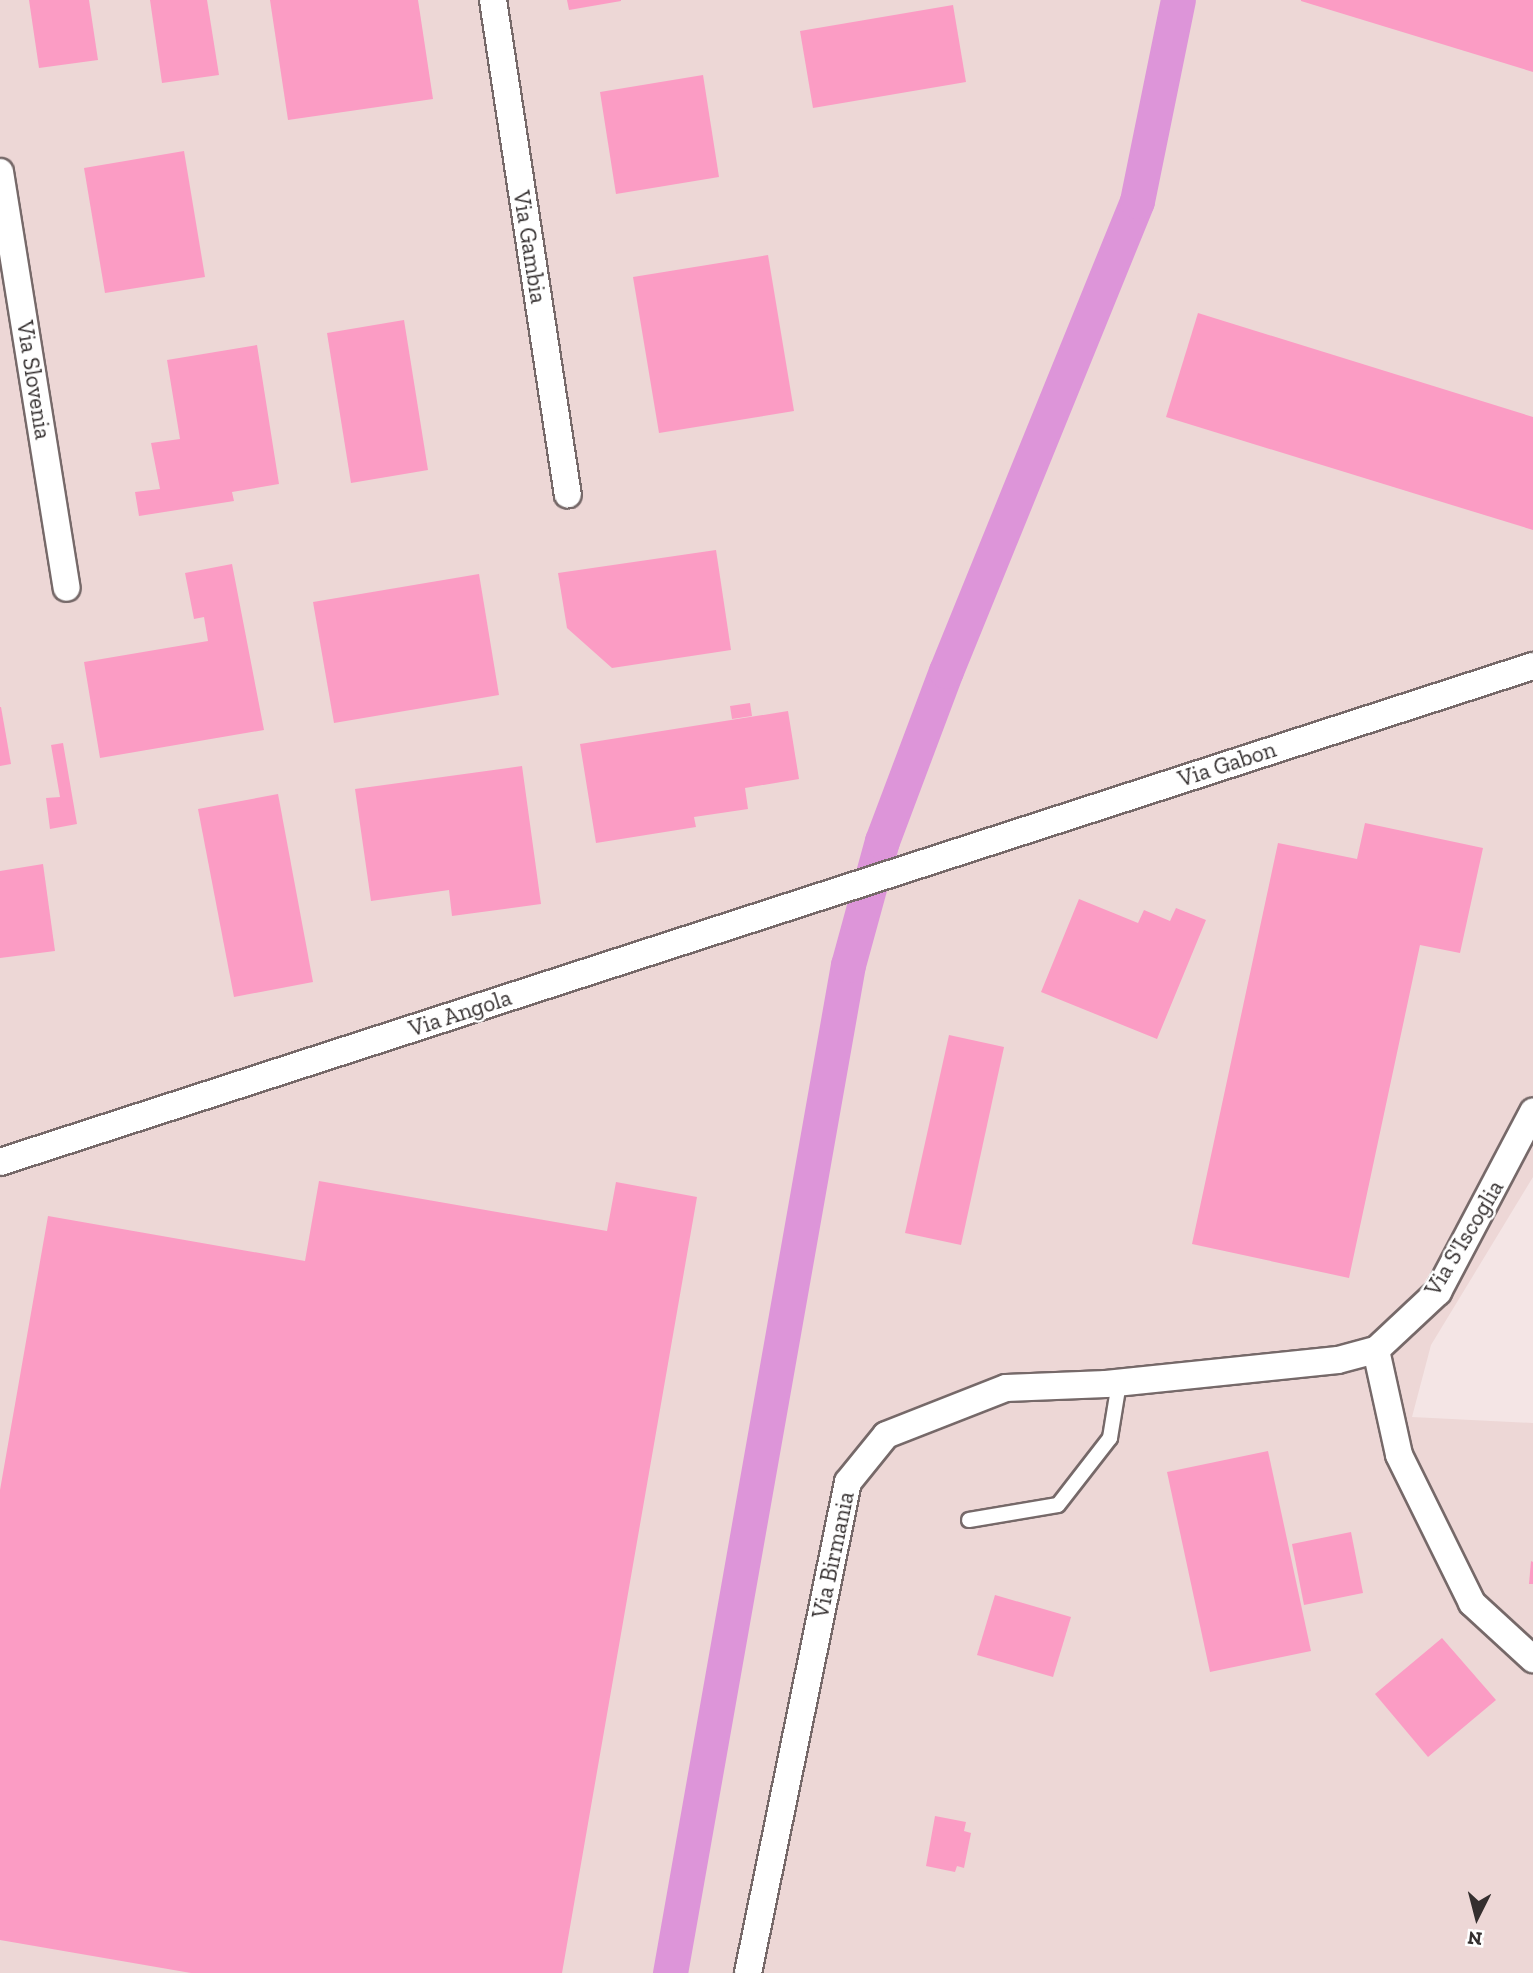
<!DOCTYPE html>
<html>
<head>
<meta charset="utf-8">
<style>
  body { margin:0 }
  #map { position:relative; width:1533px; height:1973px; overflow:hidden; background:#f4e5e5; font-family:"Zilla Slab",serif }
  div>[style] { position:absolute }
  .built>* { inset:0; background:#edd7d6 }
  .canal>* { height:35px; margin:-17.5px; padding:0 17.5px; transform-origin:17.5px; border-radius:17.5px; background:#dd95d9 }
  .building>* { inset:0; background:#fb9cc4 }
  .roads { filter:drop-shadow(2px 0 #766969) drop-shadow(-2px 0 #766969) drop-shadow(0 2px #766969) drop-shadow(0 -2px #766969) }
  .service>* { height:14px; margin:-7px; padding:0 7px; transform-origin:7px; border-radius:7px; background:#fff }
  .minor>* { height:26px; margin:-13px; padding:0 13px; transform-origin:13px; border-radius:13px; background:#fff }
  span { translate:-50% -50%; white-space:nowrap; text-align:center; line-height:1.15; -webkit-text-stroke:5px #fff; paint-order:stroke }
  .street-label { font-size:23px; color:#342f2f }
  .north { position:absolute; left:1442px; top:1882px; width:70px; height:70px; -webkit-text-stroke:5px #fff; paint-order:stroke; rotate:186deg; font-size:19px; font-weight:700; line-height:28px; text-align:center; color:#342f2f }
  .north::after { content:''; display:block; margin:auto; width:24px; height:32px; background:#342f2f; clip-path:polygon(50% 0,100% 100%,50% 72%,0 100%) }
</style>
</head>
<body>
<div id="map">
  <div class="built">
    <div style="clip-path:polygon(0 0,1533px 0,1533px 1177px,1431px 1345px,1412px 1417px,1533px 1423px,1533px 1973px,0 1973px)"></div>
  </div>
  <div class="canal">
    <div style="left:670px;top:1973px;width:1024px;rotate:-79.99deg"></div>
    <div style="left:848px;top:965px;width:129px;rotate:-74.7deg"></div>
    <div style="left:882px;top:841px;width:182px;rotate:-69.4deg"></div>
    <div style="left:946px;top:671px;width:507px;rotate:-67.88deg"></div>
    <div style="left:1137px;top:201px;width:205px;rotate:-78.5deg"></div>
  </div>
  <div class="building">
    <div style="clip-path:polygon(29px 0,89px 0,98px 60px,39px 68px)"></div>
    <div style="clip-path:polygon(150px 0,207px 0,219px 75px,162px 83px)"></div>
    <div style="clip-path:polygon(270px 0,418px 0,433px 99px,288px 120px)"></div>
    <div style="clip-path:polygon(567px 0,621px 0,621px 1px,569px 10px)"></div>
    <div style="clip-path:polygon(1301px 0,1533px 0,1533px 72px,1301px 1px)"></div>
    <div style="clip-path:polygon(953px 5px,966px 82px,813px 108px,800px 31px)"></div>
    <div style="clip-path:polygon(703px 75px,719px 177px,616px 194px,600px 92px)"></div>
    <div style="clip-path:polygon(184px 151px,205px 277px,105px 293px,84px 168px)"></div>
    <div style="clip-path:polygon(768px 255px,794px 411px,659px 433px,633px 277px)"></div>
    <div style="clip-path:polygon(1198px 313px,1533px 417px,1533px 530px,1166px 417px)"></div>
    <div style="clip-path:polygon(404px 320px,428px 470px,351px 483px,327px 333px)"></div>
    <div style="clip-path:polygon(257px 345px,279px 484px,232px 492px,234px 501px,139px 516px,135px 492px,160px 489px,151px 443px,180px 439px,167px 360px)"></div>
    <div style="clip-path:polygon(716px 550px,731px 650px,612px 668px,567px 628px,558px 573px)"></div>
    <div style="clip-path:polygon(232px 564px,264px 730px,100px 758px,84px 662px,208px 641px,204px 617px,194px 619px,185px 573px)"></div>
    <div style="clip-path:polygon(479px 574px,499px 695px,334px 723px,313px 602px)"></div>
    <div style="clip-path:polygon(750px 703px,752px 716px,732px 719px,730px 706px)"></div>
    <div style="clip-path:polygon(1px 707px,11px 764px,0 766px,0 707px)"></div>
    <div style="clip-path:polygon(788px 711px,799px 779px,745px 788px,748px 809px,694px 817px,696px 827px,596px 843px,580px 744px)"></div>
    <div style="clip-path:polygon(63px 743px,77px 824px,50px 829px,46px 798px,60px 797px,51px 745px)"></div>
    <div style="clip-path:polygon(522px 766px,541px 904px,452px 916px,449px 890px,371px 901px,355px 789px)"></div>
    <div style="clip-path:polygon(278px 794px,313px 982px,234px 997px,198px 809px)"></div>
    <div style="clip-path:polygon(1365px 823px,1483px 848px,1460px 953px,1420px 945px,1349px 1278px,1192px 1244px,1278px 843px,1357px 859px)"></div>
    <div style="clip-path:polygon(43px 864px,55px 951px,0 958px,0 871px)"></div>
    <div style="clip-path:polygon(1079px 899px,1138px 923px,1144px 910px,1170px 921px,1176px 908px,1206px 920px,1157px 1039px,1041px 992px)"></div>
    <div style="clip-path:polygon(949px 1035px,1004px 1047px,961px 1245px,905px 1233px)"></div>
    <div style="clip-path:polygon(319px 1181px,607px 1231px,616px 1182px,697px 1197px,562px 1973px,191px 1973px,0 1940px,0 1490px,48px 1216px,305px 1261px)"></div>
    <div style="clip-path:polygon(1268px 1451px,1311px 1651px,1210px 1672px,1167px 1472px)"></div>
    <div style="clip-path:polygon(1351px 1532px,1363px 1593px,1304px 1605px,1292px 1544px)"></div>
    <div style="clip-path:polygon(1531px 1561px,1533px 1562px,1533px 1584px,1529px 1584px)"></div>
    <div style="clip-path:polygon(995px 1595px,1071px 1617px,1053px 1677px,977px 1655px)"></div>
    <div style="clip-path:polygon(1442px 1638px,1496px 1700px,1428px 1757px,1375px 1694px)"></div>
    <div style="clip-path:polygon(935px 1816px,966px 1822px,964px 1831px,971px 1833px,964px 1868px,957px 1866px,955px 1872px,926px 1866px)"></div>
  </div>
  <div class="roads">
    <div class="service">
      <div style="left:969px;top:1520px;width:90px;rotate:-9.6deg"></div>
      <div style="left:1058px;top:1505px;width:85px;rotate:-52.2deg"></div>
      <div style="left:1110px;top:1438px;width:56px;rotate:-80.7deg"></div>
    </div>
    <div class="minor">
      <div style="left:493px;top:0;width:500px;rotate:81.4deg"></div>
      <div style="left:0;top:172px;width:421px;rotate:80.9deg"></div>
      <div style="left:0;top:1162px;width:1611px;rotate:-17.93deg"></div>
      <div style="left:1376px;top:1350px;width:107px;rotate:77.6deg"></div>
      <div style="left:1399px;top:1455px;width:165px;rotate:63.7deg"></div>
      <div style="left:1472px;top:1603px;width:83px;rotate:42.6deg"></div>
      <div style="left:748px;top:1973px;width:501px;rotate:-78.49deg"></div>
      <div style="left:848px;top:1482px;width:60px;rotate:-51deg"></div>
      <div style="left:886px;top:1435px;width:129px;rotate:-21.4deg"></div>
      <div style="left:1006px;top:1388px;width:100px;rotate:-2.3deg"></div>
      <div style="left:1106px;top:1384px;width:233px;rotate:-5.9deg"></div>
      <div style="left:1338px;top:1360px;width:39px;rotate:-15deg"></div>
      <div style="left:1376px;top:1350px;width:85px;rotate:-43.1deg"></div>
      <div style="left:1438px;top:1292px;width:204px;rotate:-62.2deg"></div>
    </div>
  </div>
  <div class="street-label">
    <span style="left:530px;top:247px;rotate:81deg">Via Gambia</span>
    <span style="left:34px;top:380px;rotate:81deg">Via Slovenia</span>
    <span style="left:1227px;top:764px;rotate:-18deg">Via Gabon</span>
    <span style="left:460px;top:1013px;rotate:-18deg">Via Angola</span>
    <span style="left:1464px;top:1238px;rotate:-59deg">Via S'Iscoglia</span>
    <span style="left:833px;top:1555px;rotate:-78deg">Via Birmania</span>
  </div>
  <div class="north">N</div>
</div>
</body>
</html>
